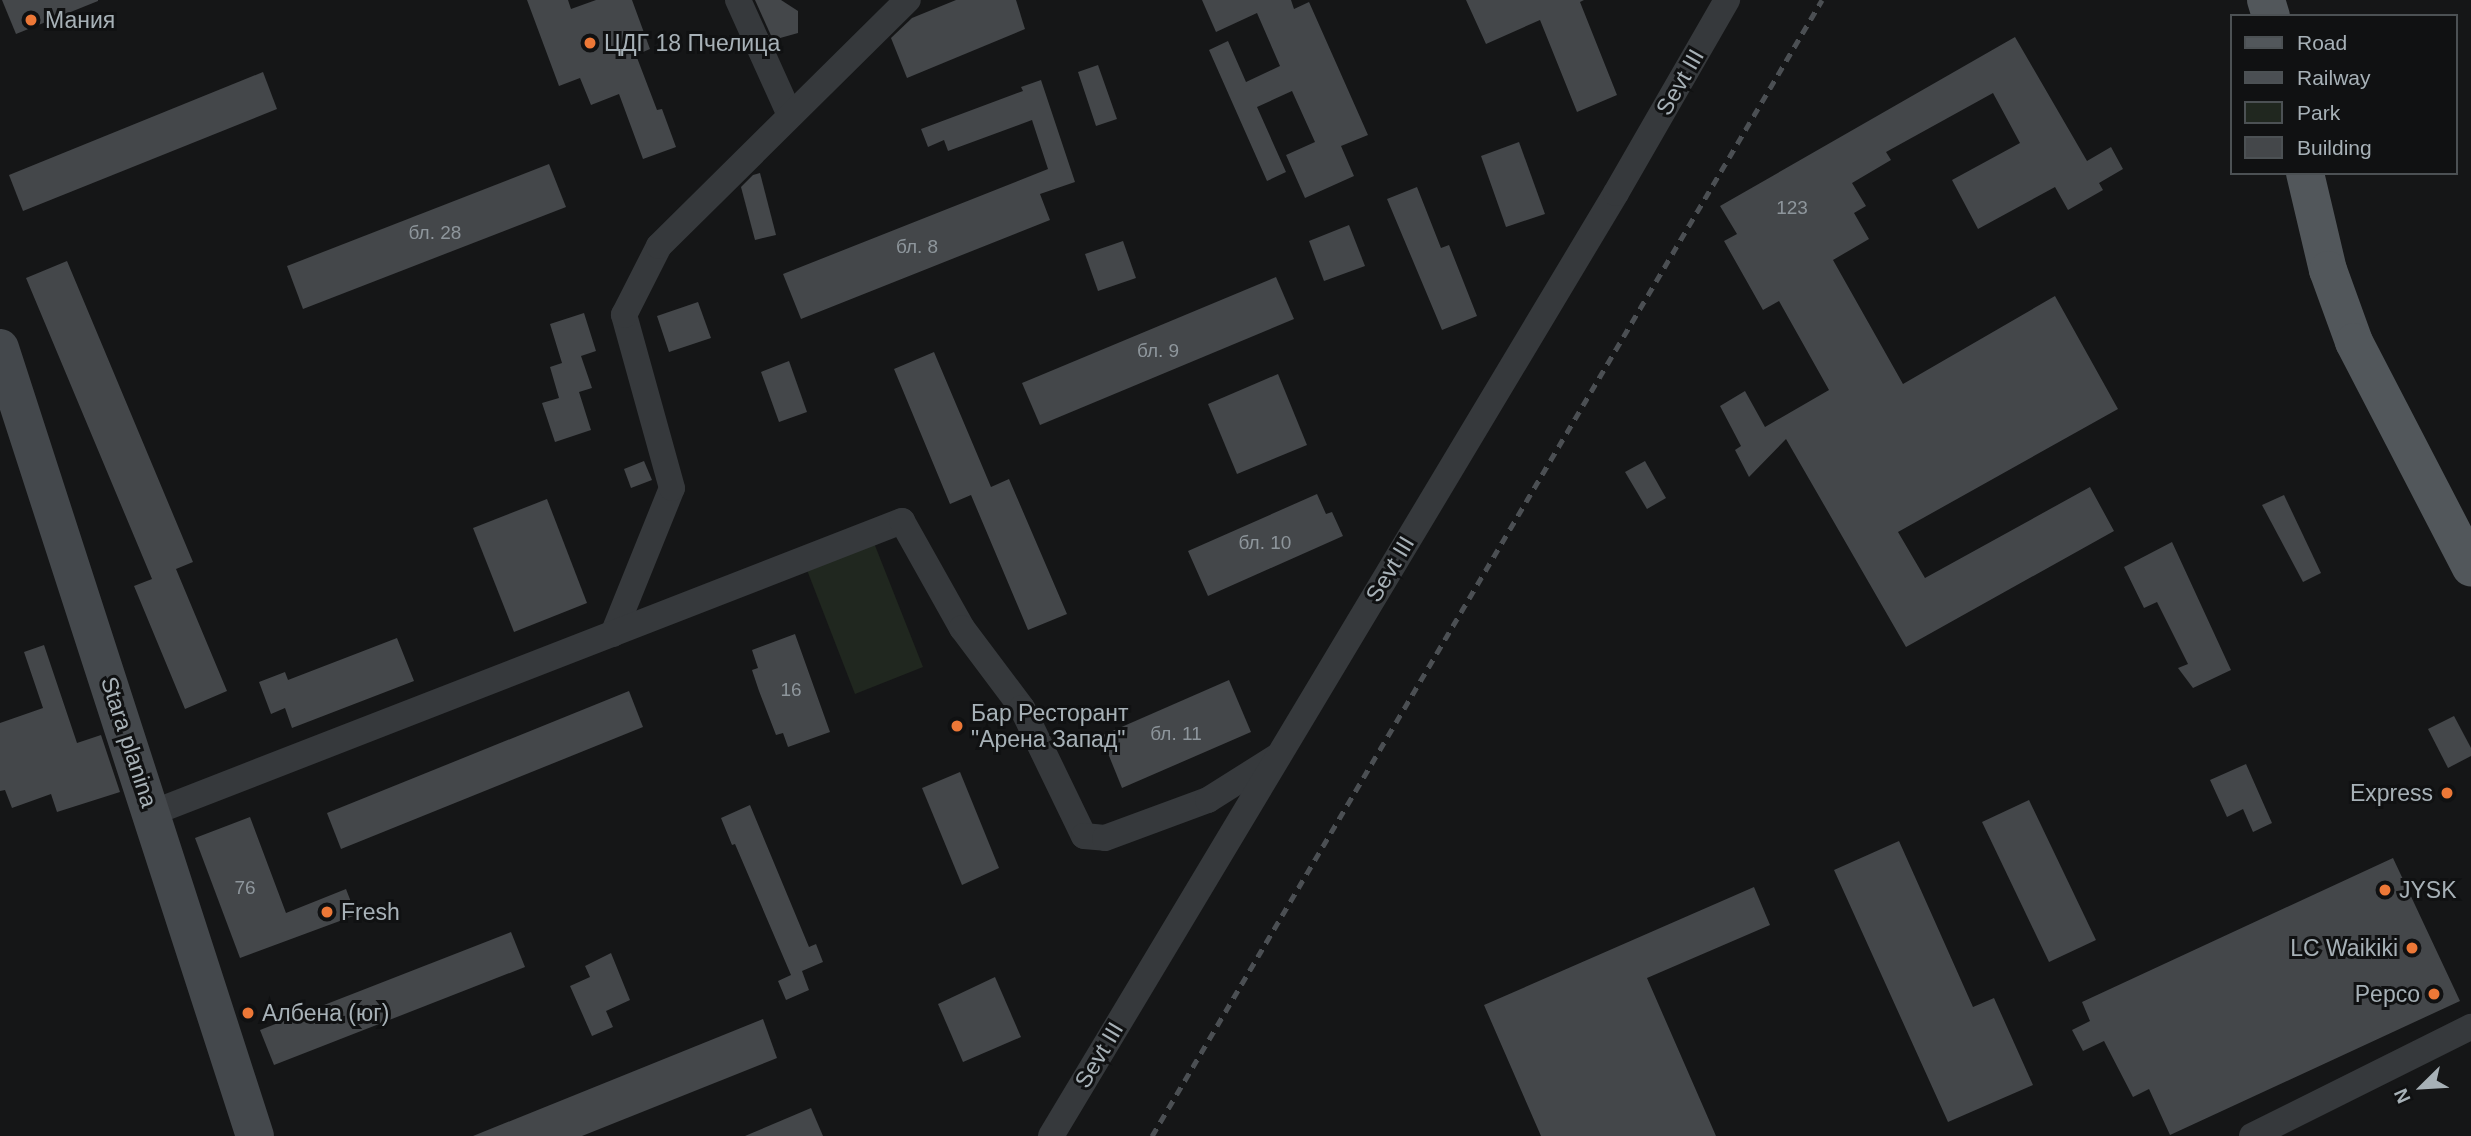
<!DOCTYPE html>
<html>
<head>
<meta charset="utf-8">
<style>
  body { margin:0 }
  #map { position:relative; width:2471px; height:1136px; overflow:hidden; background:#151617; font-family:Helvetica,sans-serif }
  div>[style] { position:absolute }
  .green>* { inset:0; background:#20271f }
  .building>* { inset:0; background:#44474a }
  .street>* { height:26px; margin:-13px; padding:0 13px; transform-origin:13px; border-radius:13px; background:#36393c }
  .secondary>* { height:38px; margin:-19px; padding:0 19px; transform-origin:19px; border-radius:19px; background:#44484c }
  .primary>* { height:38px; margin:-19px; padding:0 19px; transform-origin:19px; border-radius:19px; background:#52575b }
  .rail>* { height:5px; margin-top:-2.5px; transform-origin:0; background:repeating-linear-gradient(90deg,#4b4f53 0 9px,transparent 0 16px) }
  .dots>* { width:19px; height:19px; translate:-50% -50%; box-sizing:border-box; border:4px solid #101112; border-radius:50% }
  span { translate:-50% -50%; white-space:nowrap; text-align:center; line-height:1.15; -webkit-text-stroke:6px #101112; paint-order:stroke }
  .number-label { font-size:19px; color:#8e969c }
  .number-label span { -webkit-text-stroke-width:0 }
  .poi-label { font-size:23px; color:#a7b1b7 }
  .left { translate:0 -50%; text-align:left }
  .right { translate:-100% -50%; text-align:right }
  .street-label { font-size:23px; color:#a7b1b7 }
  .legend { position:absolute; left:2230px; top:14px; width:228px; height:161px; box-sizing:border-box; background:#101112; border:2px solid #4c5154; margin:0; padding:9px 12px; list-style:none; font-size:21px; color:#a7b1b7 }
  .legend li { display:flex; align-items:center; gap:14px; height:35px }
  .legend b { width:35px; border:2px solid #4c5154 }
  .north { position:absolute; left:2387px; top:1052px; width:70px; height:70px; -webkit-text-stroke:5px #101112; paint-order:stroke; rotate:246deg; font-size:19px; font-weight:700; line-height:28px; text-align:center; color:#a7b1b7 }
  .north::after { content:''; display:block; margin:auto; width:24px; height:32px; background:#a7b1b7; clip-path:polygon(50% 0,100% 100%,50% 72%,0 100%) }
</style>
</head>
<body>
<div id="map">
  <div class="green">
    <div style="clip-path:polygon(874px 543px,923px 667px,855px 694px,807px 570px)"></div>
  </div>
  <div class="building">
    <div style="clip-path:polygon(2px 0,98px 0,98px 1px,16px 34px)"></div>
    <div style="clip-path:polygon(527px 0,568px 0,571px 9px,596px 0,632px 0,650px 49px,636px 55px,657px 110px,662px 109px,676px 147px,643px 159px,619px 94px,591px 105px,580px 78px,559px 86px)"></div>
    <div style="clip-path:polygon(755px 0,781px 0,798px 11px,798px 33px,773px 40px)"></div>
    <div style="clip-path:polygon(956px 0,1016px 0,1025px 29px,907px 78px,891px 38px,912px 18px)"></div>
    <div style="clip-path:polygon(1202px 0,1291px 0,1294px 9px,1309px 2px,1368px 135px,1341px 146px,1354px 176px,1305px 198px,1286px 155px,1315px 142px,1292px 91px,1257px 107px,1286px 172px,1267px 181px,1209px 50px,1228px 41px,1246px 82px,1280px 66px,1257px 13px,1216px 32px)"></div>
    <div style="clip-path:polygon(1466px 0,1584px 0,1580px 2px,1617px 95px,1577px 112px,1540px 20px,1486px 44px)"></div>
    <div style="clip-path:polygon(2015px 37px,2087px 161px,2111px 147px,2123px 169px,2099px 183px,2103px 190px,2068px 210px,2055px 187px,1978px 229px,1952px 180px,2020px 143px,1993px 93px,1886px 152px,1891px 160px,1852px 183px,1866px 206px,1854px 213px,1869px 239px,1833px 260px,1903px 384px,2055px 296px,2118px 409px,1898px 532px,1925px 578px,2090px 487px,2114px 531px,1906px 647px,1786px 439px,1749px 477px,1735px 450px,1741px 446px,1720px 406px,1745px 391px,1765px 427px,1829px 390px,1779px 301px,1763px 310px,1724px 241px,1737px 234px,1720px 206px)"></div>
    <div style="clip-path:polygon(1098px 65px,1117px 119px,1096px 126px,1078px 72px)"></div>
    <div style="clip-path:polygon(263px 72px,277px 109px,23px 211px,9px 175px)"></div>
    <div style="clip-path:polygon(1041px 80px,1075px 182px,1040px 194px,1050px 220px,801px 319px,783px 274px,1048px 169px,1032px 120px,948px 151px,944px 140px,928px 147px,921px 129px,1023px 91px,1021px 87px)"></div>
    <div style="clip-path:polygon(1519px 142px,1545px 214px,1506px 227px,1481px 156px)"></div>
    <div style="clip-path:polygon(549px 164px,566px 207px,303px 309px,287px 266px)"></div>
    <div style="clip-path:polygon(760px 173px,776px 235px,755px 240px,741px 187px,753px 175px)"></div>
    <div style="clip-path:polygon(1417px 187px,1441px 248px,1449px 245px,1477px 316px,1442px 330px,1387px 199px)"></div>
    <div style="clip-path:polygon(1349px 225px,1365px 266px,1324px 281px,1309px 241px)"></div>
    <div style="clip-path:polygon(1123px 241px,1136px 278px,1098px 291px,1085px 254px)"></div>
    <div style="clip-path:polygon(67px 261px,193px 562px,176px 569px,227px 691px,185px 709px,134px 586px,152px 579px,26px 278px)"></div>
    <div style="clip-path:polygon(1276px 277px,1294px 319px,1040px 425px,1022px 383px)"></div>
    <div style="clip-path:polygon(698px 302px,711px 338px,669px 352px,657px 316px)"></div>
    <div style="clip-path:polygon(584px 313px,596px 351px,581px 356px,592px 388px,579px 392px,591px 430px,555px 442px,542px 403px,559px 398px,550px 367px,562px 363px,550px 324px)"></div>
    <div style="clip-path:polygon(934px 352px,991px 487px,1009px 479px,1067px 614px,1028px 630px,971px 495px,950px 504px,894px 369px)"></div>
    <div style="clip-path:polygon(789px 361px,807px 412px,779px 422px,761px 372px)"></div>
    <div style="clip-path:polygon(1278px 374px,1307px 445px,1237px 474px,1208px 404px)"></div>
    <div style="clip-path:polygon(644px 461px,652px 480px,631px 488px,624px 469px)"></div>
    <div style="clip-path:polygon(1645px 461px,1666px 498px,1647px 509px,1625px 472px)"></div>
    <div style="clip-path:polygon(1317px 494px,1326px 514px,1332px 512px,1343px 536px,1208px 596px,1188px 551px)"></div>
    <div style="clip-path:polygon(2284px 495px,2321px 573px,2303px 582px,2262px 505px)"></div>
    <div style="clip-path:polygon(547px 499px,587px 603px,514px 632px,473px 528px)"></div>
    <div style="clip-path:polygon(2172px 542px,2231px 670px,2193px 688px,2178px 668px,2188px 664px,2157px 602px,2144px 608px,2124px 567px)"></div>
    <div style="clip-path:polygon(795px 634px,830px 732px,788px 747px,783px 733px,776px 735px,759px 691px,752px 670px,758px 668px,752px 650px)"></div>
    <div style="clip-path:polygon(397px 638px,414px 681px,292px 728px,285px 708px,271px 714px,259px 682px,285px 672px,288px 680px)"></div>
    <div style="clip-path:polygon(44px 645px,77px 743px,101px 735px,120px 792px,57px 812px,51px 794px,12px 808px,5px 790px,0 791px,0 723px,43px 708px,24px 652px)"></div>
    <div style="clip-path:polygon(1229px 680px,1251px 732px,1122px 788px,1101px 736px)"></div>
    <div style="clip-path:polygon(629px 691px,643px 727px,341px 849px,327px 813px)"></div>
    <div style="clip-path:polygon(2454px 716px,2471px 748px,2471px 756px,2448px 768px,2428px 729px)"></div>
    <div style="clip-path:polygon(2246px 764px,2272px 823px,2253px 832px,2243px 809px,2227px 817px,2210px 780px)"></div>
    <div style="clip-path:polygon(960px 772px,999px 868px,962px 885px,922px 788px)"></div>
    <div style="clip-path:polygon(2029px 800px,2096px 940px,2049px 962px,1982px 822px)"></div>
    <div style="clip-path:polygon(750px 805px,809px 947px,816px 944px,823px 962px,802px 971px,809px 990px,786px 1000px,778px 981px,791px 975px,735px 844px,732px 845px,721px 818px)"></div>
    <div style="clip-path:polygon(250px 817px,286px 913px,346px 889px,356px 915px,240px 958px,195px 838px)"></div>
    <div style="clip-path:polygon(1899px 841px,1973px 1007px,1994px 998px,2033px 1085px,1948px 1122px,1834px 870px)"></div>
    <div style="clip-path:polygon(2393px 858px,2460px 1001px,2170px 1135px,2149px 1089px,2133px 1097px,2104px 1041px,2083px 1051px,2072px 1030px,2090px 1021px,2082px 1002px)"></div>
    <div style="clip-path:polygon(1754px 887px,1770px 925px,1647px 978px,1716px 1136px,1541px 1136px,1484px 1005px)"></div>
    <div style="clip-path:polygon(511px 932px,525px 967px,274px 1065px,260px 1030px)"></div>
    <div style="clip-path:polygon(611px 953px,630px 1000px,606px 1011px,613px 1027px,592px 1036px,570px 986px,590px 977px,585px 966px)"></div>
    <div style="clip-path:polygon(995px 977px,1021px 1037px,963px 1062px,938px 1004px)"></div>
    <div style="clip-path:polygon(763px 1019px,777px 1058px,582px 1136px,473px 1136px)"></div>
    <div style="clip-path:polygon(811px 1108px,823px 1136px,745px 1136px)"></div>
  </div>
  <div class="street">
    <div style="left:738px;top:0;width:126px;rotate:65.7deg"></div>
    <div style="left:613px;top:634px;width:157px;rotate:-68deg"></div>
    <div style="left:672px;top:488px;width:180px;rotate:-105.5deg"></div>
    <div style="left:624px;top:315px;width:77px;rotate:-63.1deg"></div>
    <div style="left:659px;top:246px;width:350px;rotate:-44.7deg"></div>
    <div style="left:152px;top:813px;width:805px;rotate:-21.27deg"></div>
    <div style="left:902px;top:521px;width:123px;rotate:60.7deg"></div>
    <div style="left:962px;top:628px;width:100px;rotate:53.1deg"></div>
    <div style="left:1022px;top:708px;width:142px;rotate:64.2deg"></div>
    <div style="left:1084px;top:836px;width:21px;rotate:5deg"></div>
    <div style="left:1105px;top:838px;width:110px;rotate:-20.3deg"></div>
    <div style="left:1208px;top:800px;width:83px;rotate:-32.2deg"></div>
    <div style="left:1051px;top:1136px;width:1099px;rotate:-59.07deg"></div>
    <div style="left:1616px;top:193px;width:223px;rotate:-60.1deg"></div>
    <div style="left:2252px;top:1136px;width:245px;rotate:-26.5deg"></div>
  </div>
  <div class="secondary">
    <div style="left:0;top:348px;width:828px;rotate:72.07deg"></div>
  </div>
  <div class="primary">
    <div style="left:2266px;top:0;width:17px;rotate:73deg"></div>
    <div style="left:2305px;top:173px;width:100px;rotate:76.7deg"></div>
    <div style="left:2328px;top:270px;width:77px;rotate:70.1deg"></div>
    <div style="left:2354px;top:342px;width:254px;rotate:62.6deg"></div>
  </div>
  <div class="rail">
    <div style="left:1152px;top:1136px;width:1319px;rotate:-59.47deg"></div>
  </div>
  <div class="dots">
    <div style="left:31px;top:20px;background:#ed7837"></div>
    <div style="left:590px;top:43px;background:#ed7837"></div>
    <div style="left:957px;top:726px;background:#ed7837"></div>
    <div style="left:2447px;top:793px;background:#ed7837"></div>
    <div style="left:2385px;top:890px;background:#ed7837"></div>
    <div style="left:327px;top:912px;background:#ed7837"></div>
    <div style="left:2412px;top:948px;background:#ed7837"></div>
    <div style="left:2434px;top:994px;background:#ed7837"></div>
    <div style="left:248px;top:1013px;background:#ed7837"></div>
  </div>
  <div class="number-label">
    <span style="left:1792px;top:208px">123</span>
    <span style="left:435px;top:233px">бл. 28</span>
    <span style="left:917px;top:247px">бл. 8</span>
    <span style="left:1158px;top:351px">бл. 9</span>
    <span style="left:1265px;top:543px">бл. 10</span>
    <span style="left:791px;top:690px">16</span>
    <span style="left:1176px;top:734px">бл. 11</span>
    <span style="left:245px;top:888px">76</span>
  </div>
  <div class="poi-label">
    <span class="left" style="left:45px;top:20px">Мания</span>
    <span class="left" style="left:604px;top:43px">ЦДГ 18 Пчелица</span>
    <span class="left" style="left:971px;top:726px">Бар Ресторант<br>"Арена Запад"</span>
    <span class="right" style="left:2433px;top:793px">Express</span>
    <span class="left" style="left:2399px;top:890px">JYSK</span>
    <span class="left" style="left:341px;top:912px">Fresh</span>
    <span class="right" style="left:2398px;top:948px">LC Waikiki</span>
    <span class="right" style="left:2420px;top:994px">Pepco</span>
    <span class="left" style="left:262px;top:1013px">Албена (юг)</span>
  </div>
  <div class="street-label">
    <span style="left:1680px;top:82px;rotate:-60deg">Sevt III</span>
    <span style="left:1390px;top:569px;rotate:-59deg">Sevt III</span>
    <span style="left:129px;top:742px;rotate:72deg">Stara planina</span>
    <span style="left:1099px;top:1055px;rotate:-59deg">Sevt III</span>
  </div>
  <ul class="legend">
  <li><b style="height:9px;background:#52575b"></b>Road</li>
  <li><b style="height:9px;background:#4b4f53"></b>Railway</li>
  <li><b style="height:19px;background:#20271f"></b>Park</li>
  <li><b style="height:19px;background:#44474a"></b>Building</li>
  </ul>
  <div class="north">N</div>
</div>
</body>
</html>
